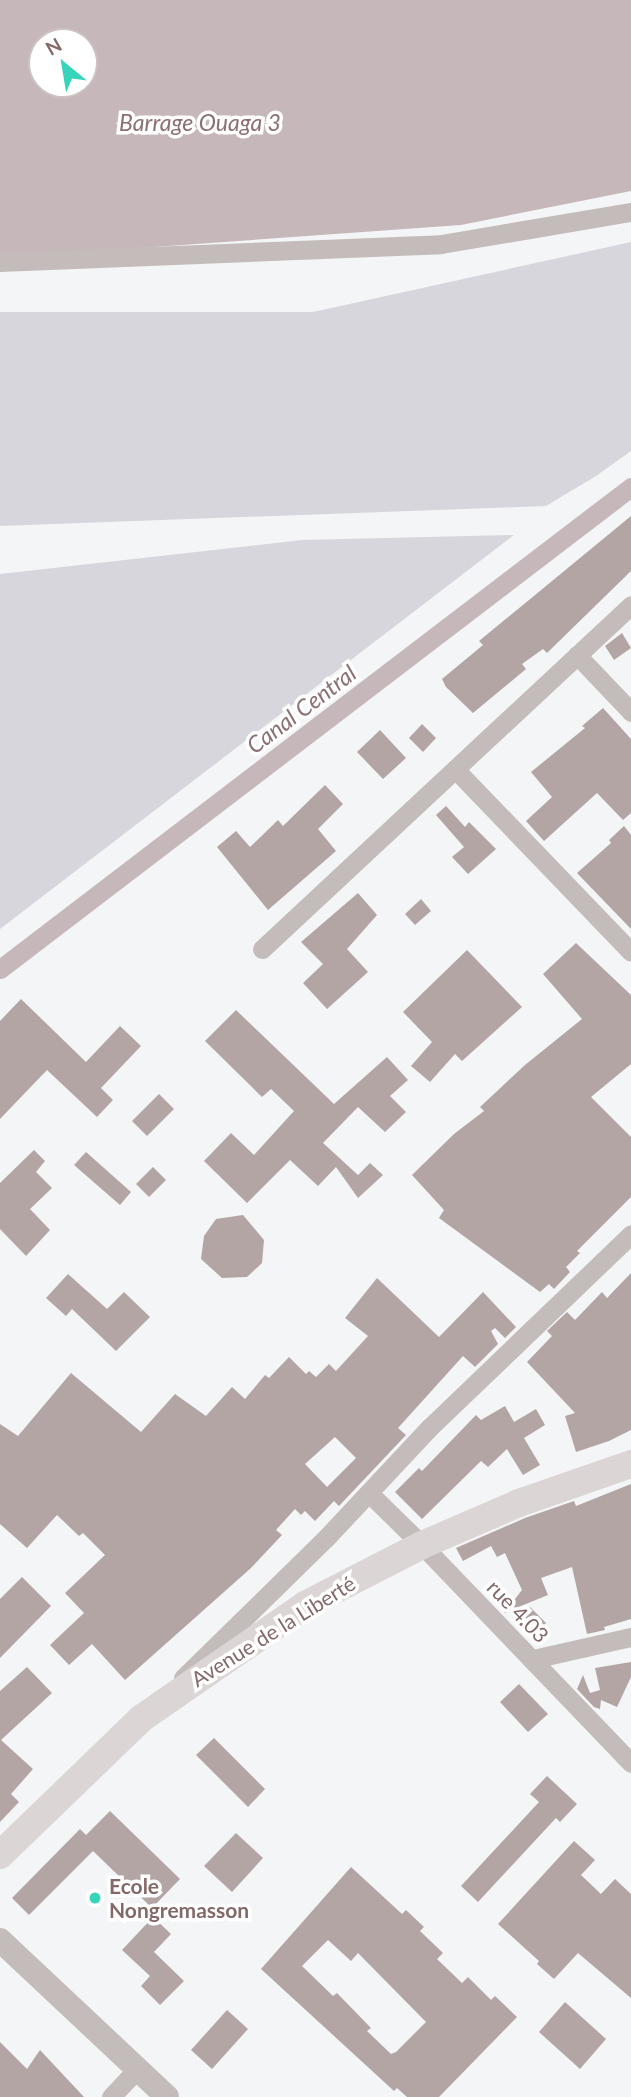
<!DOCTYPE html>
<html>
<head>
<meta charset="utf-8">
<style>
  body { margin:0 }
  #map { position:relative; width:631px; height:2097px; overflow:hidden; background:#f4f5f7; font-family:Lato,sans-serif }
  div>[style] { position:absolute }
  .green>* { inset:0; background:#d8d6dd }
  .water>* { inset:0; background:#c6b8ba }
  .canal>* { height:19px; margin:-9.5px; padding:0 9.5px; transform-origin:9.5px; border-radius:9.5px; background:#c6b8ba }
  .building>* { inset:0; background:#b2a5a4 }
  .minor>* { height:19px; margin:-9.5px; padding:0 9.5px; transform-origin:9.5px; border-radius:9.5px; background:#c3bcbb }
  .tertiary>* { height:24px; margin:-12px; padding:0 12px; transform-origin:12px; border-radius:12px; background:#c3bcbb }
  .secondary>* { height:28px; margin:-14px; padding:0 14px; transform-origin:14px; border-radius:14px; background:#dcd5d5 }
  .dots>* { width:19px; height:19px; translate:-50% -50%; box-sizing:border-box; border:4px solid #fff; border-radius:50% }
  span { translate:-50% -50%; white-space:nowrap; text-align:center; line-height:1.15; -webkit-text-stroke:7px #fff; paint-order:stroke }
  .street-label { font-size:21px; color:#836a68 }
  .poi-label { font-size:21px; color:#836a68; font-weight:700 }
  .left { translate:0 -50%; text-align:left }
  .water-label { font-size:23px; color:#8c6f72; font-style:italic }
  .north { position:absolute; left:28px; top:28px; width:70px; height:70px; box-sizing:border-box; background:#fff; border:2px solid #cdc3c3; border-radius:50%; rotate:330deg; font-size:19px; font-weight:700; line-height:28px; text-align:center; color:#836a68 }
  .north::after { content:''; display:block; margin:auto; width:24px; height:32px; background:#36d5bb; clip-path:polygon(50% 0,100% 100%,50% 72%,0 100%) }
</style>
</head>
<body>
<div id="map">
  <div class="green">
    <div style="clip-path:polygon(631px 242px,631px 451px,596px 476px,546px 506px,0 526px,0 312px,313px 312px)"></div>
    <div style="clip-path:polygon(514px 535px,0 929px,0 574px,302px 540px)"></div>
  </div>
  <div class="water">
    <div style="clip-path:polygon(evenodd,0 0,631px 0,631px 191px,461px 225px,0 258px,0 0,42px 42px,84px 42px,84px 84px,42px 84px,42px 42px)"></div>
  </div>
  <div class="canal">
    <div style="left:0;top:969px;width:794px;rotate:-37.38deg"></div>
  </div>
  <div class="building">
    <div style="clip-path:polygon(631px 516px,631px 571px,547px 653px,543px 649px,522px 664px,526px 669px,473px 713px,446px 687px,442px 679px,483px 645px,479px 641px)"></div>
    <div style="clip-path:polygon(622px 633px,631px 648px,614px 660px,605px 646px)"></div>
    <div style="clip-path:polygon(603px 708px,631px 739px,631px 813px,623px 820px,597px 793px,544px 841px,526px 821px,552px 797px,531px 772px,585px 728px,582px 726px)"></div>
    <div style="clip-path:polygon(422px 724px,436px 738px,423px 752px,409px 738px)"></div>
    <div style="clip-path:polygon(380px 730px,406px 758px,383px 779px,357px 752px)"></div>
    <div style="clip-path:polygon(325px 785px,343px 804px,318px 829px,336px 851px,268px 910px,217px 847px,236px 831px,250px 847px,278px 820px,283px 826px)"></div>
    <div style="clip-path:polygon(446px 806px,465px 827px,469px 822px,496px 849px,468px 874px,452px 857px,464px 847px,436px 815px)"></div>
    <div style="clip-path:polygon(624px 826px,631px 835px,631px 929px,577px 873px,611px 843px,609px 840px)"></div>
    <div style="clip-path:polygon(358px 893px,377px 915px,347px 949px,368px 972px,327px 1009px,303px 983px,323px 964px,301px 942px)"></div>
    <div style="clip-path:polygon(421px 899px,431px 911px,415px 925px,405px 914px)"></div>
    <div style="clip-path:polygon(576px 943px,631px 995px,631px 1064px,591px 1097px,631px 1137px,631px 1197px,577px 1251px,580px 1253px,566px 1267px,570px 1272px,554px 1289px,549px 1284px,540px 1292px,439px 1218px,444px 1210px,412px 1175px,454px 1134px,484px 1111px,480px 1107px,525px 1065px,582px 1019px,543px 974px)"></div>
    <div style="clip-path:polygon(467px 950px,522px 1007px,462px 1061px,455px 1054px,430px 1082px,411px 1066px,432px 1042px,403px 1012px)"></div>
    <div style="clip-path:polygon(21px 999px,86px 1062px,120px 1026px,141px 1046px,101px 1088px,113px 1100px,97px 1117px,47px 1070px,0 1119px,0 1021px)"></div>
    <div style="clip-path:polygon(236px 1010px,334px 1104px,387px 1057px,408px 1080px,390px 1096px,406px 1112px,385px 1132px,358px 1107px,323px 1143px,358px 1175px,370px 1163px,383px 1175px,358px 1198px,336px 1167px,318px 1186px,290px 1160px,247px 1203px,204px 1161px,231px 1133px,254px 1155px,294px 1111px,271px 1089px,262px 1097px,205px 1041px)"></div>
    <div style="clip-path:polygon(159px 1094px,174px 1109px,147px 1136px,132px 1121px)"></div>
    <div style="clip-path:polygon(34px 1150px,45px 1161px,36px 1172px,52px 1188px,30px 1209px,50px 1230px,26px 1256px,0 1229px,0 1183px)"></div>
    <div style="clip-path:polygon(86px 1152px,131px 1192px,120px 1205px,74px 1165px)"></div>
    <div style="clip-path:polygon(153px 1167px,166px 1180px,149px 1197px,136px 1184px)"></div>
    <div style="clip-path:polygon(243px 1215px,264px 1240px,262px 1263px,247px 1277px,222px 1278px,201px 1259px,204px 1236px,216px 1219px)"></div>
    <div style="clip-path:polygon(631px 1273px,631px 1430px,609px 1441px,576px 1452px,565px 1416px,575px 1413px,527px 1362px,552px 1336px,547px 1331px,567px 1312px,575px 1320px,602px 1292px,607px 1298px)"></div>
    <div style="clip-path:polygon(68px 1274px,107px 1309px,124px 1292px,150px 1317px,116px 1351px,72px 1309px,66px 1316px,46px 1298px)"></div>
    <div style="clip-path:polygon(evenodd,377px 1278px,439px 1337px,483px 1292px,516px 1327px,505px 1338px,495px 1328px,491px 1331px,498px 1344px,475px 1367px,463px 1356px,398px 1428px,406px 1435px,339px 1506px,334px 1501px,315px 1521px,305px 1511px,301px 1515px,295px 1509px,276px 1530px,282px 1535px,251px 1568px,125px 1680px,92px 1644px,69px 1665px,50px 1645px,84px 1613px,65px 1593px,105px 1555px,83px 1533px,79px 1536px,57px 1515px,27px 1548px,0 1524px,0 1424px,18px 1436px,71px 1373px,141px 1432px,175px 1394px,206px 1416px,232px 1387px,245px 1399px,265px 1375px,269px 1378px,289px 1357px,306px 1374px,309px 1371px,316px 1377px,329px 1364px,336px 1371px,368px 1336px,345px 1318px,377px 1278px,335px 1437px,356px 1458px,327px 1487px,305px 1464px,335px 1437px)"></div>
    <div style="clip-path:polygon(505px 1406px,514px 1422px,536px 1409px,545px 1425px,524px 1438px,540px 1465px,523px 1475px,507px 1449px,488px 1467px,481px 1461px,422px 1519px,395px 1492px,419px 1468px,422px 1471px,476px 1415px,481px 1420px)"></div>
    <div style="clip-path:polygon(631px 1484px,631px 1619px,604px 1627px,605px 1630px,587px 1634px,572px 1567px,541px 1578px,548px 1595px,504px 1613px,522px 1590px,505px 1553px,497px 1557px,491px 1546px,463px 1561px,456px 1548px,525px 1518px,574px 1501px,576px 1506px)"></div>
    <div style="clip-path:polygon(22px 1577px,51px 1606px,0 1658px,0 1599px)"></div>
    <div style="clip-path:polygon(530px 1607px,546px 1623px,533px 1638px,516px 1622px)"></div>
    <div style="clip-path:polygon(631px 1662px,631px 1677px,617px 1707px,601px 1700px,600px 1709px,594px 1707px,577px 1689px,583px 1675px,590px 1693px,600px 1690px,595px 1668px)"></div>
    <div style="clip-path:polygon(27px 1667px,52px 1693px,1px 1740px,33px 1769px,11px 1794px,19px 1802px,0 1822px,0 1691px)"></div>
    <div style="clip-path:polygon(519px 1684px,548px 1714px,528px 1732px,500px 1702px)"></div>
    <div style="clip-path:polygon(214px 1738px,265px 1789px,248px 1807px,196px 1755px)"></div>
    <div style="clip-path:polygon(547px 1776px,577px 1804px,560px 1822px,556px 1818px,478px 1902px,461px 1886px,539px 1802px,530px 1794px)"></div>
    <div style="clip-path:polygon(110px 1811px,180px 1879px,152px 1908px,93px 1851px,29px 1915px,12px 1898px,80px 1829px,86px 1835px)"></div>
    <div style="clip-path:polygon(236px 1833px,263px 1858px,232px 1892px,204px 1866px)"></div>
    <div style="clip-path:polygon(574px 1841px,595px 1860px,581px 1875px,601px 1894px,615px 1879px,631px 1894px,631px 1998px,578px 1953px,554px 1979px,537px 1964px,539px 1961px,498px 1924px)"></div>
    <div style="clip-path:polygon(evenodd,351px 1867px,402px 1914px,406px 1910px,424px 1927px,420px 1931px,443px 1953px,437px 1959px,462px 1983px,468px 1977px,491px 2000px,495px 1996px,517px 2017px,439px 2097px,407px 2097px,397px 2088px,394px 2091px,261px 1969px,351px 1867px,328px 1940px,351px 1961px,358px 1953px,426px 2022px,396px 2052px,391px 2054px,367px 2031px,371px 2028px,337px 1993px,333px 1996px,302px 1966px,328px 1940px)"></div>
    <div style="clip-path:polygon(153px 1917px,171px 1934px,154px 1952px,184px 1981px,160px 2005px,141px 1986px,150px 1976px,122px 1950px)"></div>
    <div style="clip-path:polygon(565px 2002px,606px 2039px,580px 2069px,539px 2032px)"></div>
    <div style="clip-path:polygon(227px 2010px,248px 2029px,212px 2069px,191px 2050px)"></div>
    <div style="clip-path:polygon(0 2042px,27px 2069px,40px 2050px,84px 2097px,0 2097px)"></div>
  </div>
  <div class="minor">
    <div style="left:0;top:262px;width:441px;rotate:-2.3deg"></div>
    <div style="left:441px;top:244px;width:193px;rotate:-9.6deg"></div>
    <div style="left:577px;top:655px;width:79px;rotate:46.5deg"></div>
    <div style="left:456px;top:770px;width:252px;rotate:46.1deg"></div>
    <div style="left:262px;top:949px;width:504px;rotate:-42.99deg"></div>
    <div style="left:369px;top:1493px;width:74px;rotate:44.5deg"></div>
    <div style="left:422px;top:1545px;width:302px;rotate:46.2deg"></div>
    <div style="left:533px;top:1659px;width:100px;rotate:-12.7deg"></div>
    <div style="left:183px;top:1678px;width:200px;rotate:-44.4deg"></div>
    <div style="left:326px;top:1538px;width:151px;rotate:-46.9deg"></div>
    <div style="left:429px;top:1428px;width:280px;rotate:-43.8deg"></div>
    <div style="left:111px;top:2097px;width:38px;rotate:-47deg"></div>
  </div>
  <div class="tertiary">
    <div style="left:0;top:1940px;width:229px;rotate:43.2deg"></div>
  </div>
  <div class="secondary">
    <div style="left:0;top:1855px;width:197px;rotate:-44deg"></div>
    <div style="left:142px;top:1718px;width:198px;rotate:-34.7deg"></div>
    <div style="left:305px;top:1605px;width:131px;rotate:-27.1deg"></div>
    <div style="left:422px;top:1545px;width:106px;rotate:-23.4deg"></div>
    <div style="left:519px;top:1503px;width:119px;rotate:-19.2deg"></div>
  </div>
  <div class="dots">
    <div style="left:95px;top:1898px;background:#36d5bb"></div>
  </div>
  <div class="street-label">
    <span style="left:518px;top:1611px;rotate:46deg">rue 4.03</span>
    <span style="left:273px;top:1631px;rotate:-32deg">Avenue de la Liberté</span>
  </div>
  <div class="poi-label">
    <span class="left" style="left:109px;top:1898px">Ecole<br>Nongremasson</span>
  </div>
  <div class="water-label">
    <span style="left:200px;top:122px">Barrage Ouaga 3</span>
    <span style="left:301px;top:709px;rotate:-37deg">Canal Central</span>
  </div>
  <div class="north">N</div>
</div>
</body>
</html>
